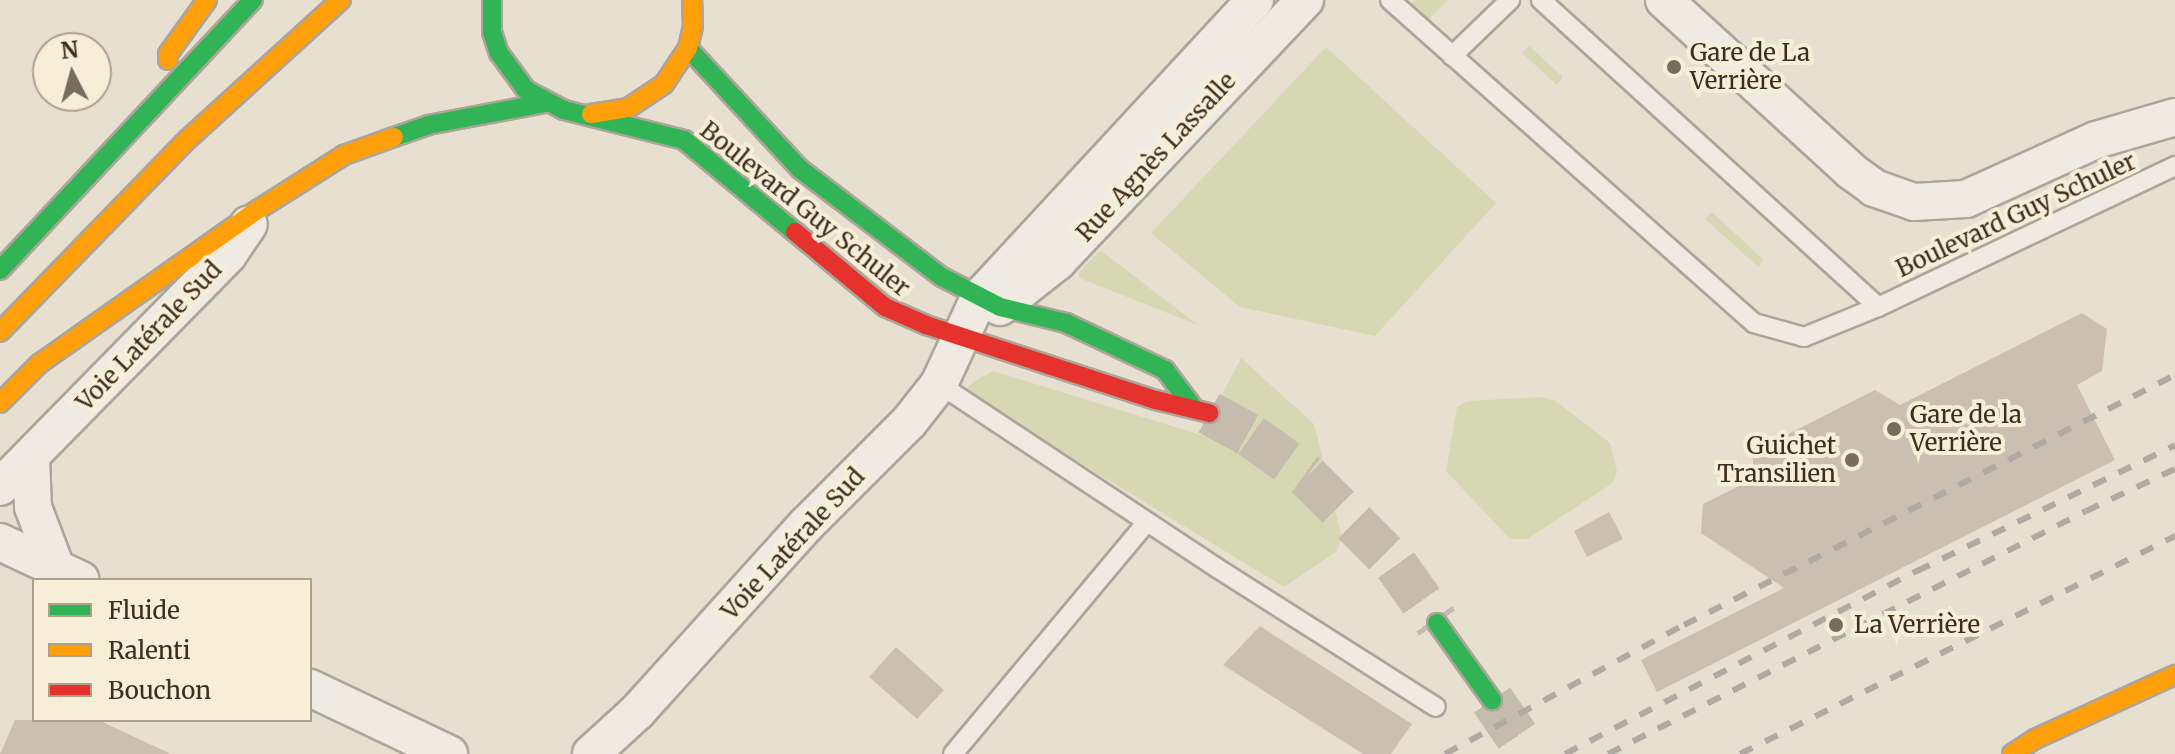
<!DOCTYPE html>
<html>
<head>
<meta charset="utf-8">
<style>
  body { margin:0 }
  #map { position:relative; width:2175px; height:754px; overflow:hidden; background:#e7e0d1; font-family:Merriweather,serif }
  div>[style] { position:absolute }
  .green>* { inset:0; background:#d6d7b3 }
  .building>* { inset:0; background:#cbbfb2 }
  .secondary-tunnel>* { height:44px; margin-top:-22px; transform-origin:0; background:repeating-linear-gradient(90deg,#c5bcae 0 44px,transparent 0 66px) }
  .roads { filter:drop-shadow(2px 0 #ada599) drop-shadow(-2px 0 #ada599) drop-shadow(0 2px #ada599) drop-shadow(0 -2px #ada599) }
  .lane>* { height:18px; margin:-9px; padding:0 9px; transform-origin:9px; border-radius:9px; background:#efebe3 }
  .street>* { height:36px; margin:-18px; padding:0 18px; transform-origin:18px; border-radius:18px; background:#efebe3 }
  .fast>* { height:18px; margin:-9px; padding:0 9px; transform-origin:9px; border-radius:9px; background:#30b455 }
  .slow>* { height:18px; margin:-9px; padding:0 9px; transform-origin:9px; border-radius:9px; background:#ff9f0a }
  .jam>* { height:18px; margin:-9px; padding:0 9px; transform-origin:9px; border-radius:9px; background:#e5322d }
  .rail>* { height:6px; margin-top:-3px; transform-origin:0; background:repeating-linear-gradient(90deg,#afaaa2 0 14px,transparent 0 28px) }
  .dots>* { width:22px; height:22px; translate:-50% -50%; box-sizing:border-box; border:4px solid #f7eed8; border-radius:50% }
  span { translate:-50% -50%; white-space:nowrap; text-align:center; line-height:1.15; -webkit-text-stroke:8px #f7eed8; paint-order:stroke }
  .poi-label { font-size:24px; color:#3d2e20 }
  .left { translate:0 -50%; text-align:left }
  .right { translate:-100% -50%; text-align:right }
  .street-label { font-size:24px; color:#3d2e20 }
  .legend { position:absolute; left:32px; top:578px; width:280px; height:144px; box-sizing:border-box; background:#f7eed8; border:2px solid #ada18e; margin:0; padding:10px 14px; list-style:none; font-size:24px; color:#3d2e20 }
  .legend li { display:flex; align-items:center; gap:16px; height:40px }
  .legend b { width:40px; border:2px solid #ada18e }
  .north { position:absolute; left:32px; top:32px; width:80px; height:80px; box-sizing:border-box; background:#f7eed8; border:2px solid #ada18e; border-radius:50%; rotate:354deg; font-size:22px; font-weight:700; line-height:32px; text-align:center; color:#3d2e20 }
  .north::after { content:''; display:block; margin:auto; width:28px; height:36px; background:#786c5e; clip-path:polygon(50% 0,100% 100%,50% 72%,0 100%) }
</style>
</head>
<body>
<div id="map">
  <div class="green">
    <div style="clip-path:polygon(1417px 0,1448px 0,1428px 20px,1411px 3px)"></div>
    <div style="clip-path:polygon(1529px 46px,1563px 77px,1557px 85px,1522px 53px)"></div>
    <div style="clip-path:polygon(1326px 47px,1496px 203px,1375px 336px,1240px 307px,1151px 233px)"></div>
    <div style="clip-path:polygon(1712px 212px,1764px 260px,1758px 267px,1705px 219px)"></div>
    <div style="clip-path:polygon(1100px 250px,1198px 325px,1079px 278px,1079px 273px)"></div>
    <div style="clip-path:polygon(1241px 358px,1314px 424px,1342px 538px,1337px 551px,1284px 587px,964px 392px,973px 382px,993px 371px,1201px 435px)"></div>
    <div style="clip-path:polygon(1541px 397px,1556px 401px,1610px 443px,1617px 472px,1613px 483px,1527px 539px,1510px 539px,1446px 471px,1457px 407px,1468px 401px)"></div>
  </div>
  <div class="building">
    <div style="clip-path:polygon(2082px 313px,2107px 329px,2102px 371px,2077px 385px,2115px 460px,1657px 692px,1641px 660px,1784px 588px,1701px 533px,1703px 504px,1753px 479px,1753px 452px,1875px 390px,1900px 405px)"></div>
    <div style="clip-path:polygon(1609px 512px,1623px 539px,1587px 557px,1574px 531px)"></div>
    <div style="clip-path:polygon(1260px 626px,1412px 724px,1391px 754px,1363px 754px,1223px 665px)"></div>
    <div style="clip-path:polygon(896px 647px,944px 690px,917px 719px,869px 677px)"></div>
    <div style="clip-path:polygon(15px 720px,98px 720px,171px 754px,0 754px)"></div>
  </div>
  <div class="secondary-tunnel">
    <div style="left:1209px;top:413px;width:48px;rotate:28.7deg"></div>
    <div style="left:1251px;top:436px;width:69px;rotate:35.5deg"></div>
    <div style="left:1307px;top:476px;width:126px;rotate:45deg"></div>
    <div style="left:1396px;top:565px;width:71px;rotate:54.7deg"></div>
    <div style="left:1492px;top:700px;width:65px;rotate:55.6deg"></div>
  </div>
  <div class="roads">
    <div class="lane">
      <div style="left:1390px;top:0;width:487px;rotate:41.6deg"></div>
      <div style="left:1754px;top:323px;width:52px;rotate:15.6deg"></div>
      <div style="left:1804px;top:337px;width:80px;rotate:-22.1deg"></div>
      <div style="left:1878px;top:307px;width:329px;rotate:-25.4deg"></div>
      <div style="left:1541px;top:0;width:456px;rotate:42.3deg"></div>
      <div style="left:1452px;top:56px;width:81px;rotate:-44deg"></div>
      <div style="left:939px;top:384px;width:333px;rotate:33.5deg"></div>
      <div style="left:1217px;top:568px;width:259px;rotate:32.4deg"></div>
      <div style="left:953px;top:754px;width:302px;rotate:-50.1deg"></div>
    </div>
    <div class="street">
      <div style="left:1664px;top:0;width:253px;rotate:42.4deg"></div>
      <div style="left:1851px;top:171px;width:29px;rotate:36deg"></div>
      <div style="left:1874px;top:188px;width:42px;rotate:19.3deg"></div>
      <div style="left:1914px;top:202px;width:52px;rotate:-3.3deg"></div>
      <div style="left:1966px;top:199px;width:143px;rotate:-24.4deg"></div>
      <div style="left:2096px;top:140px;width:82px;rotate:-16.2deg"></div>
      <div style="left:1000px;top:307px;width:73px;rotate:-38.3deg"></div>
      <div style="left:1057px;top:262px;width:361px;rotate:-46.6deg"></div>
      <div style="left:31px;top:457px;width:50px;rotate:87.7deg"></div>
      <div style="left:33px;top:507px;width:65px;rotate:69.3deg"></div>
      <div style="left:0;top:487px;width:325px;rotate:-45.5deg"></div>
      <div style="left:228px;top:255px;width:37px;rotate:-56deg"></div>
      <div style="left:0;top:542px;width:89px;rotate:25.1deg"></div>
      <div style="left:310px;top:688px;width:154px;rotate:25.4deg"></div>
      <div style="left:591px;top:754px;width:62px;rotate:-42.4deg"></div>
      <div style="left:637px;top:712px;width:252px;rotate:-47.9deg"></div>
      <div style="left:806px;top:525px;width:146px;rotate:-45deg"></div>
      <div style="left:909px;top:422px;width:48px;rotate:-51.7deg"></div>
      <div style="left:939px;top:384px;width:95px;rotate:-65.1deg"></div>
      <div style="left:979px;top:298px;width:406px;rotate:-47.2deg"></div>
    </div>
    <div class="fast">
      <div style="left:492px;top:0;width:32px;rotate:90deg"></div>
      <div style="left:492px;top:32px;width:22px;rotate:72deg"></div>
      <div style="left:499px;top:53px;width:46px;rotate:53.9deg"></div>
      <div style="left:526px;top:90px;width:43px;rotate:27.8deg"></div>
      <div style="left:564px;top:110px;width:124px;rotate:14deg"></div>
      <div style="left:684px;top:140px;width:144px;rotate:39.7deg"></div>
      <div style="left:688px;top:48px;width:165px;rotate:47.2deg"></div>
      <div style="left:800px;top:169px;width:178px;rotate:37.3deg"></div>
      <div style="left:942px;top:277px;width:65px;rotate:27.3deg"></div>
      <div style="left:1000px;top:307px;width:68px;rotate:13.6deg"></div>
      <div style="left:1066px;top:323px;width:110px;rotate:25.4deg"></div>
      <div style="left:1165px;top:370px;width:45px;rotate:53.1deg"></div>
      <div style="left:394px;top:137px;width:36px;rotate:-19deg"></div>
      <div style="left:428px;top:125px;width:118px;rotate:-10.7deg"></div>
      <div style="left:0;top:270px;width:370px;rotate:-46.9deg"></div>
      <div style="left:1437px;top:623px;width:95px;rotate:54.5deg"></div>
    </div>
    <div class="slow">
      <div style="left:168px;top:60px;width:6px;rotate:-90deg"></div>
      <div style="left:168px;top:54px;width:67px;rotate:-54.2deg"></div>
      <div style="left:591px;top:114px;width:37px;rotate:-9deg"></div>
      <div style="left:628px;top:108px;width:43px;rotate:-33.7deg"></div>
      <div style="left:664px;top:84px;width:43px;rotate:-56.3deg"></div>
      <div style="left:688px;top:48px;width:23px;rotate:-77deg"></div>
      <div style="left:693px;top:26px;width:26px;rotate:-92deg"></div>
      <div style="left:0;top:332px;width:269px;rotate:-45.8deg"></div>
      <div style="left:188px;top:139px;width:207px;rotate:-42.3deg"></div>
      <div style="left:0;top:403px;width:55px;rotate:-45deg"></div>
      <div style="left:39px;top:364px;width:269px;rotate:-35.2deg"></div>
      <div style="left:259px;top:209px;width:101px;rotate:-32.4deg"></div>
      <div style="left:344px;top:155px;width:53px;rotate:-19.8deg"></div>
      <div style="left:2012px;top:754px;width:27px;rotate:-33deg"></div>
      <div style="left:2035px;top:739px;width:154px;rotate:-24.6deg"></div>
    </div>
    <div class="jam">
      <div style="left:795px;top:232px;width:117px;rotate:39.8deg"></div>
      <div style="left:885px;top:307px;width:45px;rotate:23.7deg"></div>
      <div style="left:926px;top:325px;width:242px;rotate:18.1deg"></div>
      <div style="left:1156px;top:400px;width:55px;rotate:13.8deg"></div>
    </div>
  </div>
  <div class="rail">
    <div style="left:1445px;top:754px;width:272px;rotate:-28.4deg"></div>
    <div style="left:1684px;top:625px;width:551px;rotate:-26.98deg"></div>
    <div style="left:1565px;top:754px;width:397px;rotate:-27.5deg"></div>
    <div style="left:1917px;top:571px;width:287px;rotate:-26deg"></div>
    <div style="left:1608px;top:754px;width:536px;rotate:-26.95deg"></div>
    <div style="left:2086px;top:511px;width:98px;rotate:-25.3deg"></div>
    <div style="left:1740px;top:754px;width:487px;rotate:-26.6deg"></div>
  </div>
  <div class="dots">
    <div style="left:1674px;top:67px;background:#786c5e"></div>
    <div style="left:1894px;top:429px;background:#786c5e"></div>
    <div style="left:1852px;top:460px;background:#786c5e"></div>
    <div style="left:1836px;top:625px;background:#786c5e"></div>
  </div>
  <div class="poi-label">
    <span class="left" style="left:1690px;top:67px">Gare de La<br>Verrière</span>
    <span class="left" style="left:1910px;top:429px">Gare de la<br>Verrière</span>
    <span class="right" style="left:1836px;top:460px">Guichet<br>Transilien</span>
    <span class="left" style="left:1854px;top:625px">La Verrière</span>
  </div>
  <div class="street-label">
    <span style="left:1156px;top:157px;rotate:-47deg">Rue Agnès Lassalle</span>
    <span style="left:805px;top:209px;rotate:39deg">Boulevard Guy Schuler</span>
    <span style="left:2016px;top:215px;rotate:-25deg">Boulevard Guy Schuler</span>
    <span style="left:149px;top:336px;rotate:-46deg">Voie Latérale Sud</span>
    <span style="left:793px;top:544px;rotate:-47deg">Voie Latérale Sud</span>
  </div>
  <ul class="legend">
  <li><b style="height:10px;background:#30b455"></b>Fluide</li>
  <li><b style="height:10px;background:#ff9f0a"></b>Ralenti</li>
  <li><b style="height:10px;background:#e5322d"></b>Bouchon</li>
  </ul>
  <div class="north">N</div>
</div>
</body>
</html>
